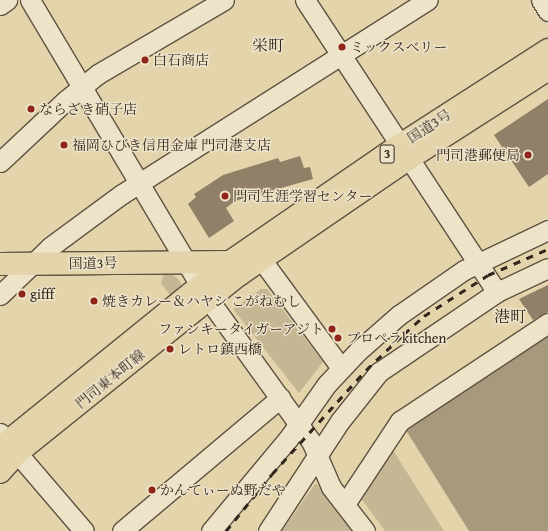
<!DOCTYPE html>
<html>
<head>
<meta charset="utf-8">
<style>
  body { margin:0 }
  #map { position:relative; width:548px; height:531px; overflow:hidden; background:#e3d4ac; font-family:"Gentium Book Plus","Noto Serif JP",serif }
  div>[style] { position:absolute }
  .green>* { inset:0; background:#c5b694 }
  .water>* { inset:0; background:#a7997b }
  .building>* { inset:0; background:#8f8067 }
  .roads { filter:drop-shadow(1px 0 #5f5241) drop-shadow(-1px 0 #5f5241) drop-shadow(0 1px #5f5241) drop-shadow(0 -1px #5f5241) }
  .minor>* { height:19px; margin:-9.5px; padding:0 9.5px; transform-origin:9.5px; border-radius:9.5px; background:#ede3c9 }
  .major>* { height:22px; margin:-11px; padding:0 11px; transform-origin:11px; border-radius:11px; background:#e3d4ac }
  .highway>* { height:22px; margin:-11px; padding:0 11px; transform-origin:11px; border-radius:11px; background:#e3d4ac }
  .rail>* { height:3px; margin-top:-1.5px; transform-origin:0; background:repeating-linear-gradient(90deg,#33261d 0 7px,transparent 0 14px) }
  .dots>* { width:11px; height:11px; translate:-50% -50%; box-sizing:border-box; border:2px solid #ede3c9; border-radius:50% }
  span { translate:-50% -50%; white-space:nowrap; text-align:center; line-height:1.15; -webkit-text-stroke:3px #ede3c9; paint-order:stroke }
  .shield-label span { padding:1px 3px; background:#ede3c9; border:1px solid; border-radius:3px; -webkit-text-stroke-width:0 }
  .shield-label { font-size:13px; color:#33261d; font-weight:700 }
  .poi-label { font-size:14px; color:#33261d }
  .left { translate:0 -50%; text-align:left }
  .right { translate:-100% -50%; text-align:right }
  .street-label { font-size:14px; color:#33261d }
  .quarter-label { font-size:16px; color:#33261d }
</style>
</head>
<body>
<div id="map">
  <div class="green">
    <div style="clip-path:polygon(164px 275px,173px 275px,181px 282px,180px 291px,172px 298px,161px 283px)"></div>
    <div style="clip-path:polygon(261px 289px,267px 289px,323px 362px,299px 393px,233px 309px)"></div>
    <div style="clip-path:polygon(391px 447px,444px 531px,385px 531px,360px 497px)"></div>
    <div style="clip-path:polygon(315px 484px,318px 485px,352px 531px,282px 531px)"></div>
  </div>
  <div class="water">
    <div style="clip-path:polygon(548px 333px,548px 531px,469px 531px,404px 427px)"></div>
  </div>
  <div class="building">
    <div style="clip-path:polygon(548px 99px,548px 174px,529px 187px,494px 135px)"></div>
    <div style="clip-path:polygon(300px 156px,304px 168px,310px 167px,313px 179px,235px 201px,226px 208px,234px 221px,209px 238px,188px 204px,196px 197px,194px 194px,223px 175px,278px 158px,280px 162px)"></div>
    <div style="clip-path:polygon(548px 285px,548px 312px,533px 320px,519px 299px)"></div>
  </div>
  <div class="roads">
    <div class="minor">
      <div style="left:30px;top:0;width:349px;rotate:59.2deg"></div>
      <div style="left:209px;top:300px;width:176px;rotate:54.2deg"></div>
      <div style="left:312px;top:443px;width:48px;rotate:66.6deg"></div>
      <div style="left:331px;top:487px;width:56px;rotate:52.3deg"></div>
      <div style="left:305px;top:0;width:349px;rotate:56.7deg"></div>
      <div style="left:541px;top:0;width:13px;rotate:58deg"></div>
      <div style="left:0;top:5px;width:9px;rotate:-36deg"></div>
      <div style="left:0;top:162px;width:91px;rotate:-43.2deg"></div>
      <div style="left:66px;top:100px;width:41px;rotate:-39.1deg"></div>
      <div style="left:98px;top:74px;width:146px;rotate:-30.4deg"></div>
      <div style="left:261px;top:259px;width:135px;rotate:53.7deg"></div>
      <div style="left:0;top:295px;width:69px;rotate:-43.8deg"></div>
      <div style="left:50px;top:247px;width:89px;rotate:-36.4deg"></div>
      <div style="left:122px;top:194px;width:362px;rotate:-32.4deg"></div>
      <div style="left:0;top:433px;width:129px;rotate:49.4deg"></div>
      <div style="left:345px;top:504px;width:100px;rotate:-56.5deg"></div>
      <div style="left:400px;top:421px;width:178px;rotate:-33.5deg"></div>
      <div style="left:122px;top:531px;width:207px;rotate:-40.1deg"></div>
      <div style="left:211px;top:531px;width:120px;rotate:-50.1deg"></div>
      <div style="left:288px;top:439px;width:67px;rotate:-54.7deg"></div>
      <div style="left:327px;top:384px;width:45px;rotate:-46.8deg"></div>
      <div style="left:358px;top:351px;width:55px;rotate:-41.3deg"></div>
      <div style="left:399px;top:315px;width:79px;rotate:-34.7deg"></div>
      <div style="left:464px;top:270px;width:93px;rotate:-25.5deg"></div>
      <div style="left:268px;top:531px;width:131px;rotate:-56.8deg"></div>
      <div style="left:340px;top:421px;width:63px;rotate:-51.5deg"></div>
      <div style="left:379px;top:372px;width:143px;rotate:-34.1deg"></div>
      <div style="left:497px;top:292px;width:56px;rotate:-25.2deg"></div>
    </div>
    <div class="major">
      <div style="left:0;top:448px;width:296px;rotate:-39deg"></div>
      <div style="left:0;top:472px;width:25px;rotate:-48deg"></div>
      <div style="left:17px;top:453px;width:286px;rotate:-38.8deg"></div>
    </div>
    <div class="highway">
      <div style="left:0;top:264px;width:230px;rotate:-0.5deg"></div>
      <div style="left:230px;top:262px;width:205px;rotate:-34.5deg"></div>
      <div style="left:399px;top:146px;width:177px;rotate:-32.8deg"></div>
      <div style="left:210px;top:267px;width:31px;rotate:13deg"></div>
      <div style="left:240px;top:274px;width:204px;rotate:-34.4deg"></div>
      <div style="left:408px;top:159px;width:166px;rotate:-32.7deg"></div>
    </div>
  </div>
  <div class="rail">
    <div style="left:226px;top:531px;width:73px;rotate:-51.1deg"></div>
    <div style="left:272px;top:474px;width:140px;rotate:-47.9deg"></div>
    <div style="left:366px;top:370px;width:52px;rotate:-43.5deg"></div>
    <div style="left:404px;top:334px;width:27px;rotate:-42deg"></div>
    <div style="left:424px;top:316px;width:76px;rotate:-32.6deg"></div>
    <div style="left:488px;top:275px;width:65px;rotate:-23.4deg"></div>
  </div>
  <div class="dots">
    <div style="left:342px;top:47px;background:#8f2418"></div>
    <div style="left:145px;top:60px;background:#8f2418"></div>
    <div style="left:31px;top:109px;background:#8f2418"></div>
    <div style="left:64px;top:145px;background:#8f2418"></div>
    <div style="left:528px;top:155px;background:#8f2418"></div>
    <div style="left:225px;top:196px;background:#8f2418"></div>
    <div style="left:22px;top:294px;background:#8f2418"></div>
    <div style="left:94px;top:301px;background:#8f2418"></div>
    <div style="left:332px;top:329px;background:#8f2418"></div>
    <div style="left:338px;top:338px;background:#8f2418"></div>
    <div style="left:170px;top:349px;background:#8f2418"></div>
    <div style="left:152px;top:490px;background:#8f2418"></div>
  </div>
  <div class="shield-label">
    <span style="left:387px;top:154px">3</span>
  </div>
  <div class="poi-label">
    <span class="left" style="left:350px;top:47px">ミックスベリー</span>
    <span class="left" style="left:153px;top:60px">白石商店</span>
    <span class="left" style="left:39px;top:109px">ならざき硝子店</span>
    <span class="left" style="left:72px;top:145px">福岡ひびき信用金庫 門司港支店</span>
    <span class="right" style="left:520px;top:155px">門司港郵便局</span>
    <span class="left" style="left:233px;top:196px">門司生涯学習センター</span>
    <span class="left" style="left:30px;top:294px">gifff</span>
    <span class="left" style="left:102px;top:301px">焼きカレー＆ハヤシ こがねむし</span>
    <span class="right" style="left:324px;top:329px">ファンキータイガーアジト</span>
    <span class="left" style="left:346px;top:338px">プロペラkitchen</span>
    <span class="left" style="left:178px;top:349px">レトロ鎮西橋</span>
    <span class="left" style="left:160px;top:490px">かんてぃーぬ野だや</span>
  </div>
  <div class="street-label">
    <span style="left:429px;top:126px;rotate:-33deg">国道3号</span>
    <span style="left:93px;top:263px;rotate:-1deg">国道3号</span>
    <span style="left:110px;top:379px;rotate:-39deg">門司東本町線</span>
  </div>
  <div class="quarter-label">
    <span style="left:268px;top:45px">栄町</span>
    <span style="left:510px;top:316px">港町</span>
  </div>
</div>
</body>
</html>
